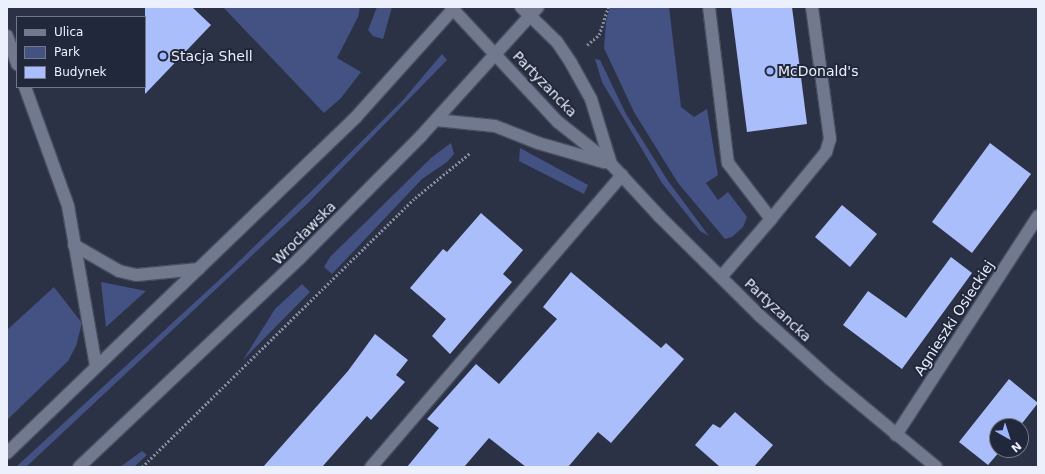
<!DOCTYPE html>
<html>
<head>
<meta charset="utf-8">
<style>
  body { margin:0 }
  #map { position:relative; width:1045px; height:474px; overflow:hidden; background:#2c3245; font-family:"DejaVu Sans",sans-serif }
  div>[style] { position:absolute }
  .green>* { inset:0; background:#445183 }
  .building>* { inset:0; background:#abbefc }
  .path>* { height:2.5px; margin-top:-1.25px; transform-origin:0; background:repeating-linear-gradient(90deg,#858a9b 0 2px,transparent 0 4px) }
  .roads { filter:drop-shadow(1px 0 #484d5d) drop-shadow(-1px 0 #484d5d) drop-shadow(0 1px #484d5d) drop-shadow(0 -1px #484d5d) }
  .service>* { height:12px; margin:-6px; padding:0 6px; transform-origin:6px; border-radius:6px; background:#71798f }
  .minor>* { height:12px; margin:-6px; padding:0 6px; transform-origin:6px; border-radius:6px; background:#71798f }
  .secondary>* { height:12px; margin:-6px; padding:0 6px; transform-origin:6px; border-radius:6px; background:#71798f }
  .dots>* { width:11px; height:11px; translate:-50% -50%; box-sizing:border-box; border:2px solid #22283b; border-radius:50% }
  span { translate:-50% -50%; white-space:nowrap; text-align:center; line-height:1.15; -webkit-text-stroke:4px #22283b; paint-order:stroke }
  .poi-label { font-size:14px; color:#ecf0fd }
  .left { translate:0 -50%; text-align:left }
  .street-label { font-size:14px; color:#ecf0fd }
  .frame { position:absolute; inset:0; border:8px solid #ecf0fd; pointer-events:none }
  .legend { position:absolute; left:16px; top:16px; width:130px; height:72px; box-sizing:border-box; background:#22283b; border:1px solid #737889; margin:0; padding:5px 7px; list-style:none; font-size:12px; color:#ecf0fd }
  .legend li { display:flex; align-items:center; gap:8px; height:20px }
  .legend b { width:20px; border:1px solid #737889 }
  .north { position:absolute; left:989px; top:418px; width:40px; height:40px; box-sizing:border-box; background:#22283b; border:1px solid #737889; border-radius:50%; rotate:141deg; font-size:11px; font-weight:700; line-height:16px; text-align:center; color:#ecf0fd }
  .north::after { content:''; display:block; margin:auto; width:14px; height:18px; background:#9eb4fd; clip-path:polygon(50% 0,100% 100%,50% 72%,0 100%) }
</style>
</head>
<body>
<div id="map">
  <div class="green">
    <div style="clip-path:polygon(223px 7px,360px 7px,358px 17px,337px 58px,361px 72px,341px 98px,324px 113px)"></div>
    <div style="clip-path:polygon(377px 7px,392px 7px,383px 39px,373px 36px,368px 30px)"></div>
    <div style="clip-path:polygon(610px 7px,669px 7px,681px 107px,694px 117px,707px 109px,718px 175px,706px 183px,718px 200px,728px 192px,747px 217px,743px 227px,732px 237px,725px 239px,678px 183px,634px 112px,604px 48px,606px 22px)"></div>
    <div style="clip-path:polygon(442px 54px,447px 60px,307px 204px,26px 467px,16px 467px,231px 269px,330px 173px,403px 100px)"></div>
    <div style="clip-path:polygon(595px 59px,600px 60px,626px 114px,668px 181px,709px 236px,700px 231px,662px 183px,602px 82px)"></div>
    <div style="clip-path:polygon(451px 143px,454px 154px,447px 162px,422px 179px,332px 274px,324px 267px,330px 257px,432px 157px)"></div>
    <div style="clip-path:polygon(520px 148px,588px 185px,584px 194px,519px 161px)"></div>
    <div style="clip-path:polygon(101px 282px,146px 291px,106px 327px)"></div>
    <div style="clip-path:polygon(302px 284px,310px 292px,243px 360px,275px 309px)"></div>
    <div style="clip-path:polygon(54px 287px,82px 323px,76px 346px,68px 361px,7px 420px,7px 330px)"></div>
    <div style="clip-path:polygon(142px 451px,147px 455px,134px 467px,120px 467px)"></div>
  </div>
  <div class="building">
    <div style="clip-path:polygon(145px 7px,192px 7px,211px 25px,145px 94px)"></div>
    <div style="clip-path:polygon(731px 7px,792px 7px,807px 124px,747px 132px)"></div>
    <div style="clip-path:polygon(990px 143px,1031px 174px,972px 253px,932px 222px)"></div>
    <div style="clip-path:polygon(842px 205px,877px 234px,850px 267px,815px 237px)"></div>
    <div style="clip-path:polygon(481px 213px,523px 250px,503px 274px,512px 282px,450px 354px,432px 336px,446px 319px,410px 288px,443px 249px,447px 252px)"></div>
    <div style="clip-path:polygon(951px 257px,972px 273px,902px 369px,843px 325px,868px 291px,906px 318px)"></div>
    <div style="clip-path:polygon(571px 272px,661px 348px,666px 343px,684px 359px,611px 443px,598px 432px,568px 467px,526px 467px,489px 438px,464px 467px,407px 467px,439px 428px,427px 419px,476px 364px,499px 384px,557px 319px,543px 307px)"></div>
    <div style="clip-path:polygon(375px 334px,408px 360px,396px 375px,405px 382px,371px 420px,367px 416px,322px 467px,263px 467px,348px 371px)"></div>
    <div style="clip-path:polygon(1009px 379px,1038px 403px,1020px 426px,997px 426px,997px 450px,1001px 450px,988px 465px,959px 442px)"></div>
    <div style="clip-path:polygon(735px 412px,773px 445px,754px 467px,720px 467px,695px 445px,713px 424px,720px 428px)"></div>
  </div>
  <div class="path">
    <div style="left:587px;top:45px;width:16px;rotate:-40deg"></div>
    <div style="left:599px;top:35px;width:29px;rotate:-72deg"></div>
    <div style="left:142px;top:467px;width:383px;rotate:-44.6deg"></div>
    <div style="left:415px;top:198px;width:71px;rotate:-39.3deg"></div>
  </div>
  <div class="roads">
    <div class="service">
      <div style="left:709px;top:7px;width:157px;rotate:83.1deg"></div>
      <div style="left:728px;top:163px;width:71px;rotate:52.5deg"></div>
      <div style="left:771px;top:219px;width:87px;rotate:-50.6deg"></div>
      <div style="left:826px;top:152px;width:14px;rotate:-73deg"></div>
      <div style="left:830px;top:139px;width:133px;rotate:-97.8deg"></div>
      <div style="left:7px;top:36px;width:30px;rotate:70deg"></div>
      <div style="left:25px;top:87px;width:127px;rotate:70.1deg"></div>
      <div style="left:68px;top:206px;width:163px;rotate:80.1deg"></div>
      <div style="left:74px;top:245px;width:52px;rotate:30deg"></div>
      <div style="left:119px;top:271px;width:18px;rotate:13deg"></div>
      <div style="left:137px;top:275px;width:62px;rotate:-5.5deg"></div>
      <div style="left:721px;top:277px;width:77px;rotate:-49.2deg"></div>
    </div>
    <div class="minor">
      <div style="left:896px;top:435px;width:261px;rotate:-57deg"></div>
      <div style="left:371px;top:467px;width:385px;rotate:-49.3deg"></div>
    </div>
    <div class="secondary">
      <div style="left:451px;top:7px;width:157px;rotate:47.1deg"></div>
      <div style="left:558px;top:122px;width:68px;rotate:38.4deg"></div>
      <div style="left:611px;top:164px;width:72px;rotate:47.2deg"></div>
      <div style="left:660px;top:217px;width:139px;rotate:44.7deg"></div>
      <div style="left:759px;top:315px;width:96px;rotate:42deg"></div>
      <div style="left:830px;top:379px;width:138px;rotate:39.7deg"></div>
      <div style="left:521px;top:7px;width:50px;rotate:44.2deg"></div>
      <div style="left:557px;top:42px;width:25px;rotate:56deg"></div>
      <div style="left:571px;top:63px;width:41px;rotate:60.9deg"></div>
      <div style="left:591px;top:99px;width:68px;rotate:72.9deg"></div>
      <div style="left:436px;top:120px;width:59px;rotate:5.8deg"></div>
      <div style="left:495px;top:126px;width:46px;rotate:21.6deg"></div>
      <div style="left:538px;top:143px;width:69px;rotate:16.1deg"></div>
      <div style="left:7px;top:453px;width:484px;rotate:-43.9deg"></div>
      <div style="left:356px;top:117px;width:148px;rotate:-48deg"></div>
      <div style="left:79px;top:467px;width:303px;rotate:-43.4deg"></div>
      <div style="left:299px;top:259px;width:173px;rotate:-45.2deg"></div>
      <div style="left:421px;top:136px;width:174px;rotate:-47.8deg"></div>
    </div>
  </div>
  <div class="dots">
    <div style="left:163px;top:56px;background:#9eb4fd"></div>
    <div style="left:770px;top:71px;background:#9eb4fd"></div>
  </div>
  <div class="poi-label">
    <span class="left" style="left:171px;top:56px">Stacja Shell</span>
    <span class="left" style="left:778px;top:71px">McDonald's</span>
  </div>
  <div class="street-label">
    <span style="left:545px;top:84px;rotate:46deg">Partyzancka</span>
    <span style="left:304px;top:233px;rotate:-45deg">Wrocławska</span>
    <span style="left:778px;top:310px;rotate:43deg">Partyzancka</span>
    <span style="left:954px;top:318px;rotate:-57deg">Agnieszki Osieckiej</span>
  </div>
  <div class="frame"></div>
  <ul class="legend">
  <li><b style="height:5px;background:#71798f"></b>Ulica</li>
  <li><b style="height:11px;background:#445183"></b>Park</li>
  <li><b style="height:11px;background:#abbefc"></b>Budynek</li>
  </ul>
  <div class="north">N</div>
</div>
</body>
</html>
